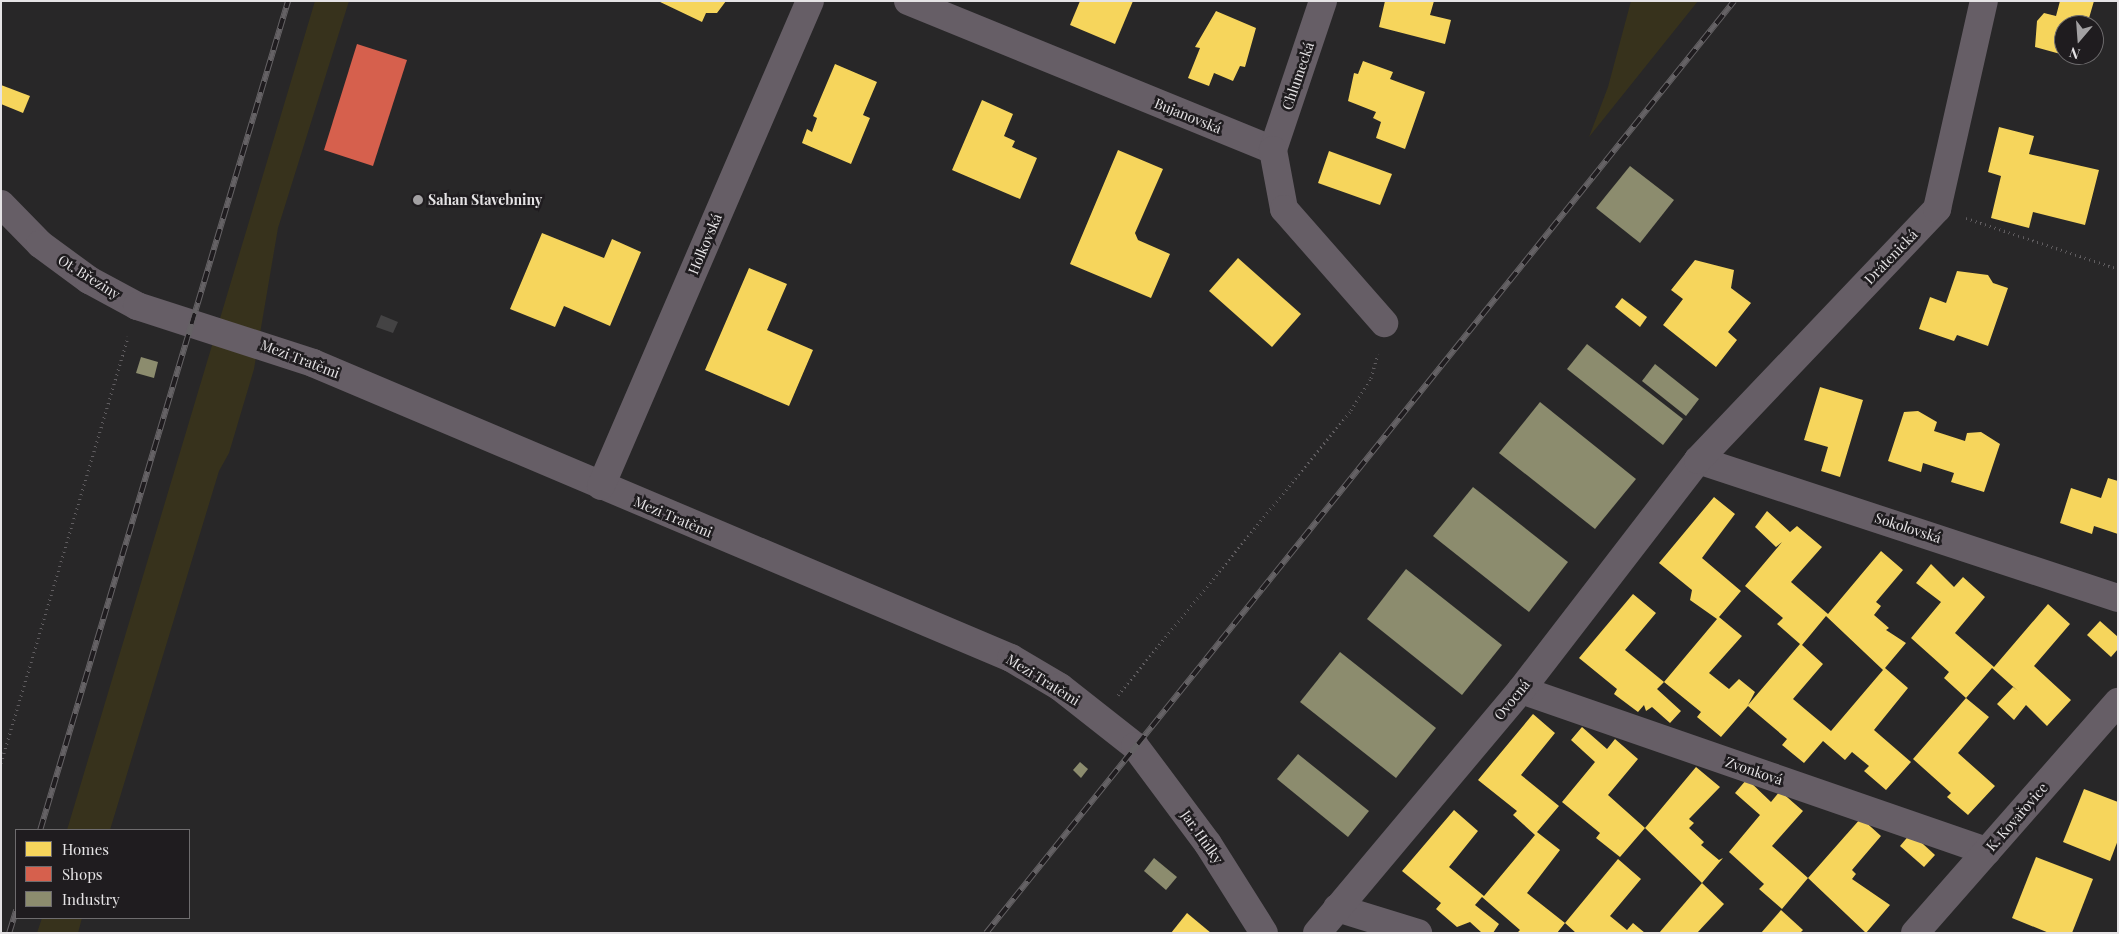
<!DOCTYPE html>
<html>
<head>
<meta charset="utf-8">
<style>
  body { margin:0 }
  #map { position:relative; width:2119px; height:934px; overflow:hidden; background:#282728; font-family:"Playfair Display",serif }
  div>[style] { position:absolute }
  .green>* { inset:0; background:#37321c }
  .homes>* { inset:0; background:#f6d55c }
  .shops>* { inset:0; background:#d6604d }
  .industry>* { inset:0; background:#8c8c6e }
  .building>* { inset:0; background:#444344 }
  .path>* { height:3px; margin-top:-1.5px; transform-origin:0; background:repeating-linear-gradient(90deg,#605d60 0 1px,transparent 0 5px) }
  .minor>* { height:28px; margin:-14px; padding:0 14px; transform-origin:14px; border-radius:14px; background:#665e66 }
  .rail>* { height:5.5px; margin-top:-2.75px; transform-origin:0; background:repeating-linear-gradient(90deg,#1f1c1f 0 11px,#656265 0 22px); box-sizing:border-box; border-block:1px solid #656265 }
  .dots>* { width:14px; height:14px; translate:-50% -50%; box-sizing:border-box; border:2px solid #1f1c1f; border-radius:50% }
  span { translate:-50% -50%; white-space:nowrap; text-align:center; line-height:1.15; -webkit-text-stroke:5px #1f1c1f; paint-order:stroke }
  .street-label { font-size:14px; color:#e5e3e5 }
  .poi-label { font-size:14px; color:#e5e3e5; font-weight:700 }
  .left { translate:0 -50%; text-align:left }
  .frame { position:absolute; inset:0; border:2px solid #e5e3e5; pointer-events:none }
  .legend { position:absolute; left:15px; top:829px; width:175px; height:90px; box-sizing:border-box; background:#1f1c1f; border:1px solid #6e6c6e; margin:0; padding:6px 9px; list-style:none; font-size:15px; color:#e5e3e5 }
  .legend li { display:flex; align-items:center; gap:10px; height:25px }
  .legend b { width:25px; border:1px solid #6e6c6e }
  .north { position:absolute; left:2054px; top:15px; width:50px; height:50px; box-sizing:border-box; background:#1f1c1f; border:1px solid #6e6c6e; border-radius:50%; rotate:198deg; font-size:14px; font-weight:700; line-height:20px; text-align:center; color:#e5e3e5 }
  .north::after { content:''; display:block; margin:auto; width:18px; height:22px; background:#a3a1a3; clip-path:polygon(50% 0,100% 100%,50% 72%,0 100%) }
</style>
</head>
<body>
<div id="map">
  <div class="green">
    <div style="clip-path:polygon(315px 1px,349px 1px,278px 228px,254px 369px,229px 453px,219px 471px,110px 830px,67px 830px)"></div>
    <div style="clip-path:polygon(1631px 1px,1698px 1px,1589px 137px,1608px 87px)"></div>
    <div style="clip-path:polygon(42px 918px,82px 918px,78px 933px,37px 933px)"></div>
  </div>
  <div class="homes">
    <div style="clip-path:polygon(658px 1px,726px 1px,717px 13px,706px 13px,702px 22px)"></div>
    <div style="clip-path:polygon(1080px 1px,1133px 1px,1115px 44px,1070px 25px)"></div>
    <div style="clip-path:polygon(1385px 1px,1434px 1px,1430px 15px,1451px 20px,1445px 44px,1379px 27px)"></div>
    <div style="clip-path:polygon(2060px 1px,2094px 1px,2087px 25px,2064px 25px,2064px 55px,2035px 47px,2037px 21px,2044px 13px,2056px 16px)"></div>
    <div style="clip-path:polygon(1216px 11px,1256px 28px,1245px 67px,1240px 66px,1233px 81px,1214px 73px,1209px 86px,1188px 78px,1200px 48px,1195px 47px)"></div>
    <div style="clip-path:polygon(1363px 61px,1393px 72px,1390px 79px,1425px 92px,1405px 149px,1376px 138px,1381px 122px,1373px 118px,1376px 112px,1348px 101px,1354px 73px,1358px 74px)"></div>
    <div style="clip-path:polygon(835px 64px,877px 82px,863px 115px,870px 118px,851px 164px,802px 143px,807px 129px,812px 132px,817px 118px,813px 116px)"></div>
    <div style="clip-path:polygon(1px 85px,30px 96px,23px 113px,1px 104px)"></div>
    <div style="clip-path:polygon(982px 100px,1013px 114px,1004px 136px,1015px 141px,1012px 147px,1037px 158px,1020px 199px,952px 170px)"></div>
    <div style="clip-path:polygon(1999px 127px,2034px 136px,2029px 154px,2099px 170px,2085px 225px,2033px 212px,2029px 228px,1991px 218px,2001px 176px,1988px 172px)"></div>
    <div style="clip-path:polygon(1118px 150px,1163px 169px,1135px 233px,1138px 240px,1170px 254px,1151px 298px,1070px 264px)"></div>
    <div style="clip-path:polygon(1329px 151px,1392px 174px,1380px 205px,1318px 183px)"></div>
    <div style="clip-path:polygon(542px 233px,604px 258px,612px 239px,641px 252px,610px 326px,564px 306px,555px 327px,510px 309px)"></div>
    <div style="clip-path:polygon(1238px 258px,1301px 314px,1272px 347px,1209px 291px)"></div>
    <div style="clip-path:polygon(1695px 260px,1734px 270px,1731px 288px,1751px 303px,1728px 332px,1737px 340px,1716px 367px,1663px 325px,1683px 299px,1671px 290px)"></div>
    <div style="clip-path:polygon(749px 268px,787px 284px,767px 330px,813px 350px,789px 406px,705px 370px)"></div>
    <div style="clip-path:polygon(1957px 271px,1988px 275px,1993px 283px,2008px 288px,1988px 346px,1957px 335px,1954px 341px,1919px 329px,1930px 297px,1946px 303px)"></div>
    <div style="clip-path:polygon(1622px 298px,1647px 317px,1640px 327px,1615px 307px)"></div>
    <div style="clip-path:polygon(1820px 387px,1863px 400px,1840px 477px,1821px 471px,1828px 447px,1804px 440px)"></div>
    <div style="clip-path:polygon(1918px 411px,1937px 422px,1934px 431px,1965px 441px,1967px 433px,1981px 432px,2000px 444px,1984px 492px,1951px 482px,1954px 473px,1923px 463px,1921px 472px,1888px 461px,1904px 412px)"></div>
    <div style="clip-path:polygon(2108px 478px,2118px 481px,2118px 534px,2094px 526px,2092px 534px,2060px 523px,2071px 488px,2101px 498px)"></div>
    <div style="clip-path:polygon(evenodd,1714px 497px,1735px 514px,1702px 558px,1741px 591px,1719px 617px,1742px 636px,1709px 673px,1729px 689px,1739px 679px,1755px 692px,1748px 705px,1800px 644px,1777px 624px,1783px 618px,1745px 586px,1782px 542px,1776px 547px,1755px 527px,1767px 511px,1790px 532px,1797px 526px,1822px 547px,1791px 582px,1828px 614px,1881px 551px,1903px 570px,1876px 602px,1881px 606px,1874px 615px,1889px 628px,1886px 630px,1906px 643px,1885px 668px,1908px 688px,1874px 730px,1911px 762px,1886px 790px,1864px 771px,1869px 766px,1852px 752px,1845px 760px,1823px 741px,1804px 763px,1782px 745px,1787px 739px,1748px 706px,1721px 737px,1697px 717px,1701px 712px,1664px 682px,1657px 689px,1681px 711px,1670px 723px,1652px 707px,1646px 711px,1644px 705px,1638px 712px,1614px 694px,1617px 689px,1579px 658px,1633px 594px,1656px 613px,1625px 650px,1664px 682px,1717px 619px,1690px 600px,1692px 590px,1659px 563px,1714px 497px,1826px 616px,1883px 670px,1831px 731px,1793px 699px,1823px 664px,1802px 645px,1826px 616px)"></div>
    <div style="clip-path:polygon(1931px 564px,1954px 587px,1963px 577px,1985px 597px,1955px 633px,1994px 667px,2048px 604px,2070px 624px,2034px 666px,2071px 700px,2047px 726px,2026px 705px,2014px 720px,1997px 704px,2013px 687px,2018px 691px,1992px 668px,1966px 698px,1944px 678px,1949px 672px,1911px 638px,1941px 602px,1916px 583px)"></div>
    <div style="clip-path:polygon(2100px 621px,2118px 637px,2118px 649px,2111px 657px,2087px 635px)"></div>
    <div style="clip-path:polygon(1966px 698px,1989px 717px,1958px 753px,1995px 786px,1968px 815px,1947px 797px,1951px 793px,1913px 759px)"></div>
    <div style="clip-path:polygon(1533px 714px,1555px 733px,1521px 775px,1559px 806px,1537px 832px,1560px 850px,1527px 893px,1565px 923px,1557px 933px,1517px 933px,1520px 930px,1482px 897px,1475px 905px,1499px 924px,1493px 933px,1482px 933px,1470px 922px,1457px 927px,1436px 909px,1441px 903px,1402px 871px,1454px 810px,1478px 831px,1449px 867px,1484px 896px,1535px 835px,1513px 815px,1517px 811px,1478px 780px)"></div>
    <div style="clip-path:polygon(1582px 727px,1607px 749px,1615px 739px,1638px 759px,1608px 795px,1645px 828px,1620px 857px,1596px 838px,1600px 833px,1562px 802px,1595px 762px,1571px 740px)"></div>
    <div style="clip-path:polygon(1696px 767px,1720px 787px,1689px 819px,1694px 823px,1689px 828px,1704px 842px,1701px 845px,1719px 860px,1723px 858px,1702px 883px,1645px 828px)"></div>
    <div style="clip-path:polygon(1747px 779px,1771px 802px,1780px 791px,1803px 811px,1772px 846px,1808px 878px,1782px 909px,1759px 889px,1764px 884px,1729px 852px,1760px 815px,1735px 793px)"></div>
    <div style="clip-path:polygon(2084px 789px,2118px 802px,2118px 840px,2110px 861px,2063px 842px)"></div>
    <div style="clip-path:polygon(1861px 818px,1881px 836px,1852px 870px,1856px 874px,1852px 879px,1890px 905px,1866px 933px,1808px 878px)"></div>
    <div style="clip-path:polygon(1911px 833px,1935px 855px,1924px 867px,1900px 846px)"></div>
    <div style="clip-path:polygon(2036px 857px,2093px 879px,2072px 933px,2049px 933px,2012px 918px)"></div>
    <div style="clip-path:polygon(1618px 859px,1641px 879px,1610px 916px,1627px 930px,1633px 923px,1645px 933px,1576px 933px,1565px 923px)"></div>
    <div style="clip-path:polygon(1702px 883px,1724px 904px,1697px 933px,1659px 933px)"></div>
    <div style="clip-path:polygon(1781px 910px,1803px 930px,1800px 933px,1761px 933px)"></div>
    <div style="clip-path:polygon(1187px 913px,1211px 933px,1171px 933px)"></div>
  </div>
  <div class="shops">
    <div style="clip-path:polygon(357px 44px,407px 60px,373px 166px,324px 150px)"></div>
  </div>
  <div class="industry">
    <div style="clip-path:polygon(1630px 166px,1674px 200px,1640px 243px,1596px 208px)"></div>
    <div style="clip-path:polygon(1587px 344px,1683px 419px,1663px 445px,1567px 369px)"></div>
    <div style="clip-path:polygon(141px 357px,158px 362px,154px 378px,136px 373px)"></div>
    <div style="clip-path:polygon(1655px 364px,1699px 399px,1686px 416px,1642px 381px)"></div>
    <div style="clip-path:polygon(1540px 402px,1636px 479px,1595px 529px,1499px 453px)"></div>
    <div style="clip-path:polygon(1473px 487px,1568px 562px,1529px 612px,1433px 536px)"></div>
    <div style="clip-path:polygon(1406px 569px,1502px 645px,1462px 695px,1367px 619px)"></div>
    <div style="clip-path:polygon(1340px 652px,1436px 728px,1396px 778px,1300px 702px)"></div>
    <div style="clip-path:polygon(1298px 754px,1369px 811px,1348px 837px,1277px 779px)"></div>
    <div style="clip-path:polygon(1080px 762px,1088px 769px,1081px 778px,1073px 770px)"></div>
    <div style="clip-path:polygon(1154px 858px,1177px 877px,1166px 890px,1144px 871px)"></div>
  </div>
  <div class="building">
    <div style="clip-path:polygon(381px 315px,398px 322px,393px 333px,376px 327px)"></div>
  </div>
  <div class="path">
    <div style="left:1966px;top:218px;width:160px;rotate:18.5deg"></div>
    <div style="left:1118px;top:695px;width:368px;rotate:-50.7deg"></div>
    <div style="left:1351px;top:410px;width:38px;rotate:-58deg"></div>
    <div style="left:1371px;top:378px;width:25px;rotate:-74deg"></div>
    <div style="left:1px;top:763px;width:445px;rotate:-73.4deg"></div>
  </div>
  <div class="minor">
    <div style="left:908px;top:1px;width:394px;rotate:22.2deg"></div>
    <div style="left:1323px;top:1px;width:157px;rotate:108.6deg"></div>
    <div style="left:1273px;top:150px;width:60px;rotate:79.4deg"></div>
    <div style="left:1284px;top:209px;width:152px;rotate:48.7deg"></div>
    <div style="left:1px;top:204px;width:56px;rotate:45.7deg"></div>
    <div style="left:40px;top:244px;width:61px;rotate:36.3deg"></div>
    <div style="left:89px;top:280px;width:55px;rotate:28.4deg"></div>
    <div style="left:137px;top:306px;width:185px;rotate:17.9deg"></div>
    <div style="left:313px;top:363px;width:758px;rotate:22.91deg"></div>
    <div style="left:1011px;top:658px;width:57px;rotate:30.6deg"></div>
    <div style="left:1060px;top:687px;width:95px;rotate:38.2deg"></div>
    <div style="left:1135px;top:746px;width:122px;rotate:53.3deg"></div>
    <div style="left:1208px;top:844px;width:105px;rotate:57.8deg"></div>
    <div style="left:1698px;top:460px;width:442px;rotate:18.2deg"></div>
    <div style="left:601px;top:486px;width:528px;rotate:-66.69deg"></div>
    <div style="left:1521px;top:690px;width:493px;rotate:19.1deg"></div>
    <div style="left:1337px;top:908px;width:85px;rotate:17.2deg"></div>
    <div style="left:1317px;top:933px;width:317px;rotate:-50deg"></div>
    <div style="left:1521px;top:690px;width:290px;rotate:-52.4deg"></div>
    <div style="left:1698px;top:460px;width:347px;rotate:-46.4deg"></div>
    <div style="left:1937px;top:209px;width:213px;rotate:-77.3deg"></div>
    <div style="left:1915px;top:933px;width:308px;rotate:-48.7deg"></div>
  </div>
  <div class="rail">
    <div style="left:40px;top:830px;width:865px;rotate:-73.35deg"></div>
    <div style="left:9px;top:933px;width:24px;rotate:-73deg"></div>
    <div style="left:986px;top:933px;width:1195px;rotate:-51.25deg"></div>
  </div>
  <div class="dots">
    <div style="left:418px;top:200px;background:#a3a1a3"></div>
  </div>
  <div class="street-label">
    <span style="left:1298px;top:76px;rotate:-71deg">Chlumecká</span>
    <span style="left:1188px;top:116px;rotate:22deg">Bujanovská</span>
    <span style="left:705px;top:244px;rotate:-67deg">Holkovská</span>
    <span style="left:1891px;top:257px;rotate:-46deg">Drátenická</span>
    <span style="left:89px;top:277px;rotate:32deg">Ot. Březiny</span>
    <span style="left:300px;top:359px;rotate:21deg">Mezi Tratěmi</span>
    <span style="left:673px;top:517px;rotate:23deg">Mezi Tratěmi</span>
    <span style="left:1908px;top:528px;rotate:18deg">Sokolovská</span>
    <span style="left:1043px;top:680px;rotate:32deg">Mezi Tratěmi</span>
    <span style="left:1512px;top:700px;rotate:-51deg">Ovocná</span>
    <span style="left:1754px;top:771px;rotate:19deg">Zvonková</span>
    <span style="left:2017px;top:817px;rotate:-49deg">K. Kovařovice</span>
    <span style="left:1202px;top:837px;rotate:55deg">Jar. Hůlky</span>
  </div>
  <div class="poi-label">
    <span class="left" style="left:428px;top:200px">Sahan Stavebniny</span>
  </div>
  <div class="frame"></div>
  <ul class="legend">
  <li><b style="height:14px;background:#f6d55c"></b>Homes</li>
  <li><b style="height:14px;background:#d6604d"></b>Shops</li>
  <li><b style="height:14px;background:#8c8c6e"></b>Industry</li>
  </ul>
  <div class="north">N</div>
</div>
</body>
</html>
